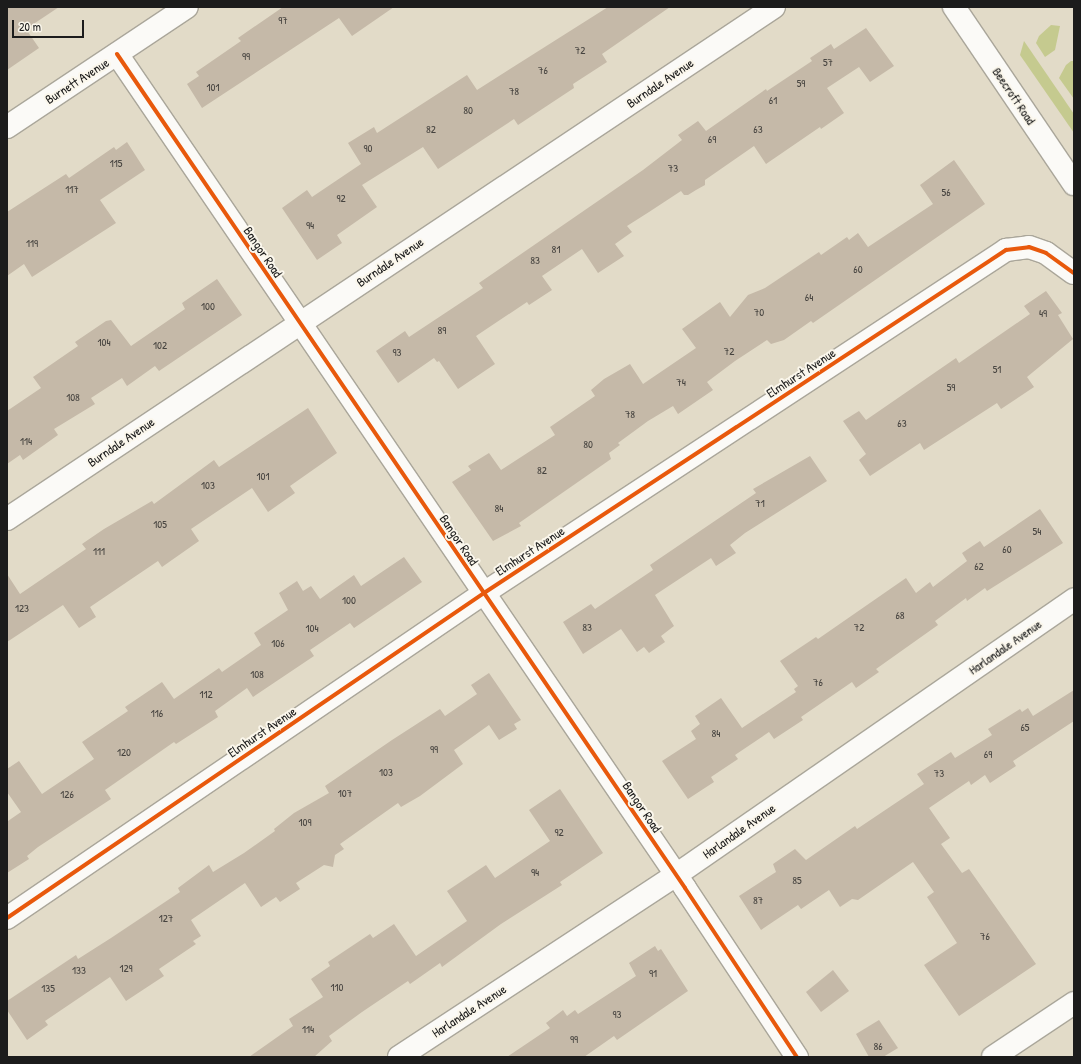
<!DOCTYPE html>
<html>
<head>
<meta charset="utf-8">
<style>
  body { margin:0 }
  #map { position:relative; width:1081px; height:1064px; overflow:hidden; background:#e2dbc8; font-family:"Patrick Hand",sans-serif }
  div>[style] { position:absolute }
  .green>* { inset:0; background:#c5ca8f }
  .building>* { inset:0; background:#c5b9a8 }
  .roads { filter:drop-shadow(1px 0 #aaa69a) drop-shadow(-1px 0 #aaa69a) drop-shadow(0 1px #aaa69a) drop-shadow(0 -1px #aaa69a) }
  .minor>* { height:22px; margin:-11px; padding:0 11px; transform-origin:11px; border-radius:11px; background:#fbfaf7 }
  .major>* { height:22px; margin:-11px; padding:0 11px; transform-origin:11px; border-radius:11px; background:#fbfaf7 }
  .cycleway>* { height:4px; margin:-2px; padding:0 2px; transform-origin:2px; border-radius:2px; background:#e8590c }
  span { translate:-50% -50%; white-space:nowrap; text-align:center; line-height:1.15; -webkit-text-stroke:4px #fbf7ec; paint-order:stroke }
  .number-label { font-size:11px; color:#46433f }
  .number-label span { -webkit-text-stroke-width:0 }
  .street-label { font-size:13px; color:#1c1c1c }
  .frame { position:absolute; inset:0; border:8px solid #1c1c1c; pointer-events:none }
  .scale { position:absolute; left:12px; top:20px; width:72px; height:18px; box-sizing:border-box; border:2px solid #1c1c1c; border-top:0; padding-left:5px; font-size:12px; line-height:14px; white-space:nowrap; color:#1c1c1c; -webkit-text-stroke:3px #fbf7ec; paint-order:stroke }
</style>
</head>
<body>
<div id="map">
  <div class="green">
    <div style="clip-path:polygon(1051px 25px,1060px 26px,1055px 50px,1045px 57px,1036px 43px,1039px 36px)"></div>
    <div style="clip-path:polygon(1024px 41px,1074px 114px,1074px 133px,1020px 55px)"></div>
    <div style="clip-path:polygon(1071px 61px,1074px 61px,1074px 99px,1059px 78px,1066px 65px)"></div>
  </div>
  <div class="building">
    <div style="clip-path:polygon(7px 7px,59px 7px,26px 29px,39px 48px,7px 70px)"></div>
    <div style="clip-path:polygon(283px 7px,394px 7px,352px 36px,339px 18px,202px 108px,187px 84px,199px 76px,196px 72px,241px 41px,238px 38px)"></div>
    <div style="clip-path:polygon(608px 7px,670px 7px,602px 54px,607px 62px,573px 84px,574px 88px,518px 125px,514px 119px,438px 169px,423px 147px,362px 185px,377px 207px,337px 235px,342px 243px,317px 260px,282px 208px,307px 190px,312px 197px,361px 164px,348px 143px,374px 127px,377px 133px,467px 75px,477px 90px)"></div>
    <div style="clip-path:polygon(866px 28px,894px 66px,870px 82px,859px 67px,827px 88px,844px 113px,821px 129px,820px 127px,766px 164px,754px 146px,705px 180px,705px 185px,696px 190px,688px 195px,684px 195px,681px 191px,649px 212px,627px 226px,632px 232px,615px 244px,624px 256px,598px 273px,582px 249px,542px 276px,552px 290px,529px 305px,527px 302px,476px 336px,495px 364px,458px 389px,439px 361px,437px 362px,434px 358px,398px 383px,376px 351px,405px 331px,409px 337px,483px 288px,479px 283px,643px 170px,682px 140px,678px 135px,698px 121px,706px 131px,766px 89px,767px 91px,812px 61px,810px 58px,831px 44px,834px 49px)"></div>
    <div style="clip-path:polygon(127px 142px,145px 170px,100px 200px,116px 223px,32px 277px,24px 264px,7px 276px,7px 212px,66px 174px,69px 178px,114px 147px,116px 150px)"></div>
    <div style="clip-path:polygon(954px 160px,985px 204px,813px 323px,811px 321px,784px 340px,771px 344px,767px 340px,735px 361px,707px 382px,713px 390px,678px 414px,673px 406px,648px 421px,618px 443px,620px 445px,609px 453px,611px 459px,519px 523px,521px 526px,493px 541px,452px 482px,471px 470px,468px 466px,489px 453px,501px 470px,555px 435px,550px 427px,595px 396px,591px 390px,604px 379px,630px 364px,643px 384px,696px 348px,682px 329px,720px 302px,730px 317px,748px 295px,765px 288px,819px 252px,821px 255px,847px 237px,849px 240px,858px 233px,868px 247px,933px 204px,920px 185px)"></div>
    <div style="clip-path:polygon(217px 279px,242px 315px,159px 371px,155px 366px,127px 386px,122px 378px,91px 398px,95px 404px,54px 429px,58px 435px,23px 460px,20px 455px,7px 464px,7px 411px,41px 388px,33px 377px,78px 346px,75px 342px,106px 321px,111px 320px,131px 346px,185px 309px,182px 303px)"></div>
    <div style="clip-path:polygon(1046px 291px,1062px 313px,1058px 315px,1073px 339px,1027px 377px,1034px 387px,1001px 409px,997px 403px,924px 450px,920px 443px,870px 476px,859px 460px,866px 454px,843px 421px,859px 411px,866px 420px,956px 358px,959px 363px,1030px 314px,1024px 306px)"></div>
    <div style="clip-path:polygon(308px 408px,337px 453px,290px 486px,295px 493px,268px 512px,252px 488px,191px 529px,199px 541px,162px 567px,158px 561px,90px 607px,96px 617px,79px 628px,63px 605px,7px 642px,7px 574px,20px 594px,86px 549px,82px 544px,104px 529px,152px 501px,154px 504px,214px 460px,219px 467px)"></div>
    <div style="clip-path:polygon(810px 456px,827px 481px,745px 533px,730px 545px,736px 553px,716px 566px,711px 558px,655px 595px,674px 626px,661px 636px,665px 642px,649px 653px,644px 647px,637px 652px,621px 629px,583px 654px,563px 622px,591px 604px,595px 609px,653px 570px,650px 565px,756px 493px,753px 489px)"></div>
    <div style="clip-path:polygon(1040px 509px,1063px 543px,987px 591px,985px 588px,967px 601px,966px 598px,935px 621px,938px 625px,876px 669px,879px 672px,856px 688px,852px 682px,801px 717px,803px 720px,774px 739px,769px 732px,735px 755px,738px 759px,711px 777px,714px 782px,688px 799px,662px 761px,696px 739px,691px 731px,700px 724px,695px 716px,721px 698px,742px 728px,796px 692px,794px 689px,798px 686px,780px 661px,816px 637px,818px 639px,906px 578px,916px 593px,930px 582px,933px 587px,967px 561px,962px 553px,980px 541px,984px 547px)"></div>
    <div style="clip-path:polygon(404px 557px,422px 582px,354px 628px,350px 623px,310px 650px,314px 656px,253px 697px,247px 688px,215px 711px,218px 717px,176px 744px,174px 742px,105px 790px,111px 799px,38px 847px,27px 856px,29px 859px,7px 873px,7px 819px,8px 821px,21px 812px,7px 792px,7px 769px,19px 761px,42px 794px,94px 759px,82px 742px,128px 711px,125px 707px,162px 682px,174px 699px,219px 668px,222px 672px,261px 645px,254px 633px,288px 610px,279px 593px,297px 581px,303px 591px,311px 586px,320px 599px,354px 575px,361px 586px)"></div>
    <div style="clip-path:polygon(489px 673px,521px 720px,514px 724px,517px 729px,499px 740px,489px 725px,454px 750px,463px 764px,420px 796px,401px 807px,398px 803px,340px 844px,344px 849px,335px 855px,333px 867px,324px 865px,296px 883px,300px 889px,280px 902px,276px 897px,261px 907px,245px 883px,191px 920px,201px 936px,193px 941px,196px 944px,159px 969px,164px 976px,126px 1001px,110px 977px,45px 1021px,48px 1025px,27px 1040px,7px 1010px,7px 1001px,76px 955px,78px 959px,111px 938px,180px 892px,178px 888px,209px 865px,213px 872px,244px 853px,275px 831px,274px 829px,294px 813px,329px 793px,325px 786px,392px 740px,440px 709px,445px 716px,477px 694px,471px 685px)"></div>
    <div style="clip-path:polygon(1074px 690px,1074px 721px,1013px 761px,1016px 766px,990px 783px,985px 775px,971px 785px,969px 781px,929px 808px,950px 838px,941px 844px,962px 873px,969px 869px,1036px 964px,959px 1016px,924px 965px,957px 943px,927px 897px,934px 892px,913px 862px,858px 900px,852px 899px,840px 907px,829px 890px,801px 909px,798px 905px,761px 930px,739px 896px,776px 872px,773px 864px,795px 849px,806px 860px,855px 826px,857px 829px,924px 784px,917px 774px,951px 752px,955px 758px,992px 735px,988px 729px,1020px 709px,1022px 712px,1028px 708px,1033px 716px)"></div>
    <div style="clip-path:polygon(560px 789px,603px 853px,560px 882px,562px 885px,501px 924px,442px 967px,440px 963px,410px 984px,408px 981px,362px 1012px,329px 1036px,332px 1041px,314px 1057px,249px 1057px,293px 1026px,289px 1019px,323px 997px,311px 979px,330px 966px,328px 962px,370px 934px,373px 938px,394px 924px,416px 956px,467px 921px,447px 891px,486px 865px,495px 878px,550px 841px,529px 810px)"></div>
    <div style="clip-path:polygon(655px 946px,658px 951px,661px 949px,688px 991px,617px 1040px,614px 1036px,584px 1057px,507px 1057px,550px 1028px,546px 1023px,563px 1010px,567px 1016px,575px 1010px,578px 1014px,636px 976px,629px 963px)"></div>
    <div style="clip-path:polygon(833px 970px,849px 991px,821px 1012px,806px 992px)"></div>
    <div style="clip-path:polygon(879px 1020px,898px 1048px,883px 1057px,869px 1057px,856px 1034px)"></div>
  </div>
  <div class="roads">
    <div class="minor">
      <div style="left:954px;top:7px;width:214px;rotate:55.9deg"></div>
      <div style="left:117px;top:54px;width:1009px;rotate:55.74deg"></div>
      <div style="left:685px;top:888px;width:203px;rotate:56.5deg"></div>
      <div style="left:7px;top:127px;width:216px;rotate:-33.7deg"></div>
      <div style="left:7px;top:519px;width:922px;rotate:-33.72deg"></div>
      <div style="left:7px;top:918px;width:577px;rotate:-34.27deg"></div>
      <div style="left:484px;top:593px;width:625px;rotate:-33.31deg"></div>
      <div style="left:1006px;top:250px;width:23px;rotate:-7deg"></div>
      <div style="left:1029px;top:247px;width:18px;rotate:19deg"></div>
      <div style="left:1046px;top:253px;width:34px;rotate:36deg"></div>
      <div style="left:399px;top:1057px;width:331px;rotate:-33.3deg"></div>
      <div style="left:676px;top:875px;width:484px;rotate:-34.7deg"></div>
    </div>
    <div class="major">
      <div style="left:993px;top:1057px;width:97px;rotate:-33.7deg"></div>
    </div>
  </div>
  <div class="cycleway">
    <div style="left:117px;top:54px;width:1009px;rotate:55.74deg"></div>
    <div style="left:685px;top:888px;width:203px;rotate:56.5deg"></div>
    <div style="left:7px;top:918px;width:577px;rotate:-34.27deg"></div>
    <div style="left:484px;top:593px;width:625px;rotate:-33.31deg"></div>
    <div style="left:1006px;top:250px;width:23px;rotate:-7deg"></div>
    <div style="left:1029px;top:247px;width:18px;rotate:19deg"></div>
    <div style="left:1046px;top:253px;width:34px;rotate:36deg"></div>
  </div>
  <div class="number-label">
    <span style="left:283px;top:20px">97</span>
    <span style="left:580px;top:50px">72</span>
    <span style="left:246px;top:56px">99</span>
    <span style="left:828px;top:62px">57</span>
    <span style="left:543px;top:70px">76</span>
    <span style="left:801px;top:83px">59</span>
    <span style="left:213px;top:87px">101</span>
    <span style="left:514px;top:91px">78</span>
    <span style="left:773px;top:100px">61</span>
    <span style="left:468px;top:110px">80</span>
    <span style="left:431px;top:129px">82</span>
    <span style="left:758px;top:129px">63</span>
    <span style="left:712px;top:139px">69</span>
    <span style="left:368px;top:148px">90</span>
    <span style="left:116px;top:163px">115</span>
    <span style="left:673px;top:168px">73</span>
    <span style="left:72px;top:189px">117</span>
    <span style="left:946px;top:192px">56</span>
    <span style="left:341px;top:198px">92</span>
    <span style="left:310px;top:225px">94</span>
    <span style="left:32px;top:243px">119</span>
    <span style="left:556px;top:249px">81</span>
    <span style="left:535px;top:260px">83</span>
    <span style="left:858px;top:269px">60</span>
    <span style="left:809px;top:297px">64</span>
    <span style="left:208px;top:306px">100</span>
    <span style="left:759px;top:312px">70</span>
    <span style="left:1043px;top:313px">49</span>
    <span style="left:442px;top:330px">89</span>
    <span style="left:104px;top:342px">104</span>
    <span style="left:160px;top:345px">102</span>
    <span style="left:729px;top:351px">72</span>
    <span style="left:397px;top:352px">93</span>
    <span style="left:997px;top:369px">51</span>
    <span style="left:681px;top:382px">74</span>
    <span style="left:951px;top:387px">59</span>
    <span style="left:73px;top:397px">108</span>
    <span style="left:630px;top:414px">78</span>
    <span style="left:902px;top:423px">63</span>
    <span style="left:26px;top:441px">114</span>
    <span style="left:588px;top:444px">80</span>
    <span style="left:542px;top:470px">82</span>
    <span style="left:263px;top:476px">101</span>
    <span style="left:208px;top:485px">103</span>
    <span style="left:760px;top:503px">71</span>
    <span style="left:499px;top:508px">84</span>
    <span style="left:160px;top:524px">105</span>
    <span style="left:1037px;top:531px">54</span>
    <span style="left:1007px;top:549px">60</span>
    <span style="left:99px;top:551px">111</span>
    <span style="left:979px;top:566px">62</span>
    <span style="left:349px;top:600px">100</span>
    <span style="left:22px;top:608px">123</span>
    <span style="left:900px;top:615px">68</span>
    <span style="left:587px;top:627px">83</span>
    <span style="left:859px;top:627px">72</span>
    <span style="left:312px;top:628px">104</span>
    <span style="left:278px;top:643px">106</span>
    <span style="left:257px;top:674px">108</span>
    <span style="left:818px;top:682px">76</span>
    <span style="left:206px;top:694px">112</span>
    <span style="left:157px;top:713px">116</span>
    <span style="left:1025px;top:727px">65</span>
    <span style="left:716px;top:733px">84</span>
    <span style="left:434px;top:749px">99</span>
    <span style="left:124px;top:752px">120</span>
    <span style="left:988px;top:754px">69</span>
    <span style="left:386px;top:772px">103</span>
    <span style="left:939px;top:773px">73</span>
    <span style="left:345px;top:793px">107</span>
    <span style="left:67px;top:794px">126</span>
    <span style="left:305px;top:822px">109</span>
    <span style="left:559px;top:832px">92</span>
    <span style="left:535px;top:872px">94</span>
    <span style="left:797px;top:880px">85</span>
    <span style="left:758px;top:900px">87</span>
    <span style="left:166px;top:918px">127</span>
    <span style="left:985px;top:936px">76</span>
    <span style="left:126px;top:968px">129</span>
    <span style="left:79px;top:970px">133</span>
    <span style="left:653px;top:973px">91</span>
    <span style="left:337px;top:987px">110</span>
    <span style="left:48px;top:988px">135</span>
    <span style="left:617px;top:1014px">93</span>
    <span style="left:308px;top:1029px">114</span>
    <span style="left:574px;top:1039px">99</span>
    <span style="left:878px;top:1046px">86</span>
  </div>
  <div class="street-label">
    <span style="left:77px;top:81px;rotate:-33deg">Burnett Avenue</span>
    <span style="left:660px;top:83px;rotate:-34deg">Burndale Avenue</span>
    <span style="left:1014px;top:96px;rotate:56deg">Beecroft Road</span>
    <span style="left:263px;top:252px;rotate:56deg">Bangor Road</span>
    <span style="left:390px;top:262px;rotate:-34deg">Burndale Avenue</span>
    <span style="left:801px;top:373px;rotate:-33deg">Elmhurst Avenue</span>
    <span style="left:121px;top:442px;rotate:-34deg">Burndale Avenue</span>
    <span style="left:459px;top:540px;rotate:56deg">Bangor Road</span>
    <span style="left:530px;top:551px;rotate:-33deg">Elmhurst Avenue</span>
    <span style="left:1005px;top:647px;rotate:-35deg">Harlandale Avenue</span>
    <span style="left:262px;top:732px;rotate:-34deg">Elmhurst Avenue</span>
    <span style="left:642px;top:807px;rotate:56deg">Bangor Road</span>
    <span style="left:739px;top:831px;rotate:-35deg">Harlandale Avenue</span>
    <span style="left:469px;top:1011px;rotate:-33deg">Harlandale Avenue</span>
  </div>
  <div class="frame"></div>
  <div class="scale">20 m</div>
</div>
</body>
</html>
